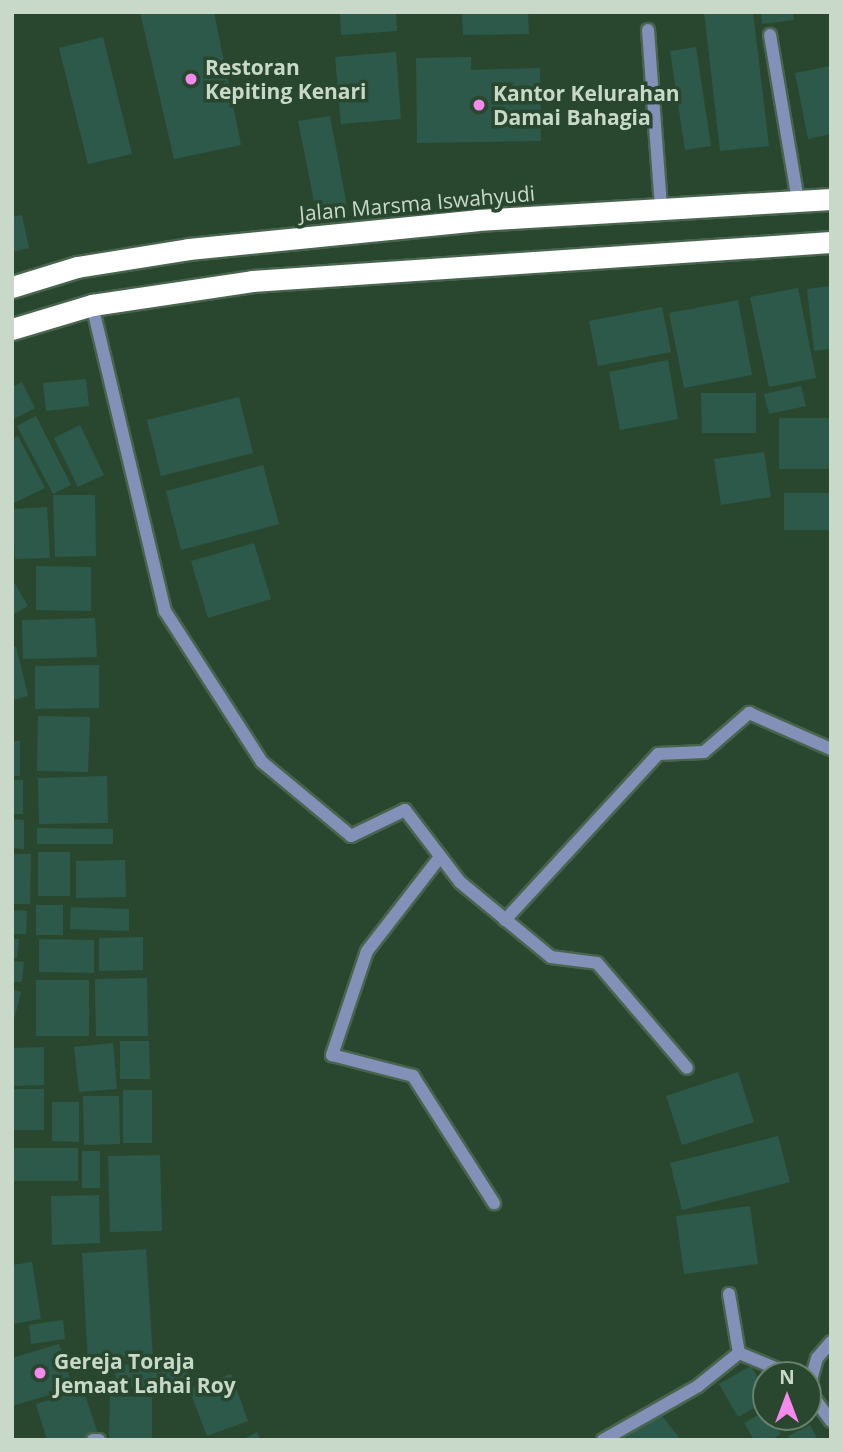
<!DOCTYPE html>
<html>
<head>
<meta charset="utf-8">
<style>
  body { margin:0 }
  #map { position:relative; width:843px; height:1452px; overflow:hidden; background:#29472f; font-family:"Open Sans",sans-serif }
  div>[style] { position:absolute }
  .building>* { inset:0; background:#2d594b }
  .roads { filter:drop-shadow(2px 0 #49644e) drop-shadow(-2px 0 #49644e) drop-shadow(0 2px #49644e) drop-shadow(0 -2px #49644e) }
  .minor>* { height:12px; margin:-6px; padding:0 6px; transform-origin:6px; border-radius:6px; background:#8391b9 }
  .highway>* { height:21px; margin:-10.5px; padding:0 10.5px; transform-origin:10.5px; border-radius:10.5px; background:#fff }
  .dots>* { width:19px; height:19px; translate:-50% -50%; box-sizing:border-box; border:4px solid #29472f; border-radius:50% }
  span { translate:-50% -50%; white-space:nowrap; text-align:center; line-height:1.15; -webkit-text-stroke:7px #29472f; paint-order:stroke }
  .poi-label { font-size:21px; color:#c8d9ca; font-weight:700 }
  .left { translate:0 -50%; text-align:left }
  .street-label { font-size:21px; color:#c8d9ca }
  .frame { position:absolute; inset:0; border:14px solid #c8d9ca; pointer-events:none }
  .north { position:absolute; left:752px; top:1361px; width:70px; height:70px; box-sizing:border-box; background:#29472f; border:2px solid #69816d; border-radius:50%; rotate:0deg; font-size:19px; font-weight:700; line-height:28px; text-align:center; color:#c8d9ca }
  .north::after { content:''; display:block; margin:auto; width:24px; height:32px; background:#f689ee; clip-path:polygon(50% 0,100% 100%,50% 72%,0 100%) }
</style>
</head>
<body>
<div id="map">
  <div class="building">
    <div style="clip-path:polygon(140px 12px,214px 12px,241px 145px,174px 159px)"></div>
    <div style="clip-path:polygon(340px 12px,396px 12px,397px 31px,341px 35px)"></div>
    <div style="clip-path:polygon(462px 12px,528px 12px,529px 34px,463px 35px)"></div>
    <div style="clip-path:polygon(704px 12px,753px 12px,769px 146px,720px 151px)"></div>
    <div style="clip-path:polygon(761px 12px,793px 12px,794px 20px,762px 24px)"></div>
    <div style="clip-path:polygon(103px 37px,132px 154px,88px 164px,59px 48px)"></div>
    <div style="clip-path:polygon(696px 47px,711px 146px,685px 150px,670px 51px)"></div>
    <div style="clip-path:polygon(396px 52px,401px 119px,341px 124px,335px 57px)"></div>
    <div style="clip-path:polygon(471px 57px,471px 70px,540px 68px,541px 141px,417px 143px,416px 58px)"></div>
    <div style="clip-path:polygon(831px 66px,831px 134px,808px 139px,795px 73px)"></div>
    <div style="clip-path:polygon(330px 116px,347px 206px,316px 212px,298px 121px)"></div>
    <div style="clip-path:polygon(22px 215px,29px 248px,12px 252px,12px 217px)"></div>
    <div style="clip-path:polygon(831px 286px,831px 349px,814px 351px,807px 289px)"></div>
    <div style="clip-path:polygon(798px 288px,816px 378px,769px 387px,750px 297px)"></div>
    <div style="clip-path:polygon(738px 300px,752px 375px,684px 388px,669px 313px)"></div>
    <div style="clip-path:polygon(662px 307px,671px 352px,598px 366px,589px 321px)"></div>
    <div style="clip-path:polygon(668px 360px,678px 419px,620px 430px,609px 372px)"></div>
    <div style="clip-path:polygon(86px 379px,89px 406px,46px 411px,43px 383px)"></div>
    <div style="clip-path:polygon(22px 382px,35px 408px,12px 420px,12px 387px)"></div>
    <div style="clip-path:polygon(801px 386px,806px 406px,769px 414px,764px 394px)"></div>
    <div style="clip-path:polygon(701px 393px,756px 393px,756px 433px,702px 433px)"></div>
    <div style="clip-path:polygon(239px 397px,253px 453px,161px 476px,147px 420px)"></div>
    <div style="clip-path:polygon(36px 416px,71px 485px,53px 494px,17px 426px)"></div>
    <div style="clip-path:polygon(779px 418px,831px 418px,831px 469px,779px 469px)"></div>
    <div style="clip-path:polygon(80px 425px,104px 475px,78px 487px,54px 438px)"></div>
    <div style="clip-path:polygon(18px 436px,45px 488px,12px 504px,12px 439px)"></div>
    <div style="clip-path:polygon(764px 452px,771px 497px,721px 505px,714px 459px)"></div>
    <div style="clip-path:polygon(263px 465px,279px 524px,181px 550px,166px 491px)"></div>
    <div style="clip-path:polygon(784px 493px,831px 493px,831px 530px,784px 530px)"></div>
    <div style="clip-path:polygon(53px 495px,95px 495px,96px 556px,55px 557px)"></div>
    <div style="clip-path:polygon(47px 507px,50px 558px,15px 559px,12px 509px)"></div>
    <div style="clip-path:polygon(254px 543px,271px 599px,208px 618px,191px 561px)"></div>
    <div style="clip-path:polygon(36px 566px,91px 567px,91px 611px,36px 610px)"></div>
    <div style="clip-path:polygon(12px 579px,28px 606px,12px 615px)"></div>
    <div style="clip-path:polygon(95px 618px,97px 657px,23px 659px,22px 620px)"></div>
    <div style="clip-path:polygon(16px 646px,28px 696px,12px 700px,12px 647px)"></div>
    <div style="clip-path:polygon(99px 665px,99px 708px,35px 709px,35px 666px)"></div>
    <div style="clip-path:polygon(38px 716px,90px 717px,88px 772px,37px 771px)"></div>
    <div style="clip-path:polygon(12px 741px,20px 741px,20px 776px,12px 776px)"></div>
    <div style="clip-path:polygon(107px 776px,108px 823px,39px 824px,38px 778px)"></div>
    <div style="clip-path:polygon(12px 780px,23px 780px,23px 814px,12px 814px)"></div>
    <div style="clip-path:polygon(12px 819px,24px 820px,24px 849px,12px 848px)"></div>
    <div style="clip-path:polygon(37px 828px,113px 829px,113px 844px,37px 844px)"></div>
    <div style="clip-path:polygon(38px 852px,70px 852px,70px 896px,38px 896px)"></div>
    <div style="clip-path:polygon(12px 854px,31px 854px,30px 904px,12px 904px)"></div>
    <div style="clip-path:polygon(125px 860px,126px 897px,76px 898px,76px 861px)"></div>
    <div style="clip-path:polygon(36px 905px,63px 905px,63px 935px,36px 935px)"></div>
    <div style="clip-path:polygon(71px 907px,129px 909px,129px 931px,70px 929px)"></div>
    <div style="clip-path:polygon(12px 910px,27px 911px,26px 934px,12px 934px)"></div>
    <div style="clip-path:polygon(143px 937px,143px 970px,99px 971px,99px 938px)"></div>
    <div style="clip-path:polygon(12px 939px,19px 939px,17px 958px,12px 958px)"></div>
    <div style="clip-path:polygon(39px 939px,94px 940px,94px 973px,39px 972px)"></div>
    <div style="clip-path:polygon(12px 961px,24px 962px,22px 982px,12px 982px)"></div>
    <div style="clip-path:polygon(147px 978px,148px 1036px,96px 1036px,95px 979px)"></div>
    <div style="clip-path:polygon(36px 980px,89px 980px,89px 1036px,36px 1036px)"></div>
    <div style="clip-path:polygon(12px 989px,21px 992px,13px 1023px,12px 1022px)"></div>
    <div style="clip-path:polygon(120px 1041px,149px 1041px,150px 1079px,120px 1079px)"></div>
    <div style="clip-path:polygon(113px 1043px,117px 1089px,79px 1092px,74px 1047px)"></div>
    <div style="clip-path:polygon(44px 1047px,44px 1085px,12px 1086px,12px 1048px)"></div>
    <div style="clip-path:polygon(738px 1072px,754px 1122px,682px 1145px,666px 1096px)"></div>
    <div style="clip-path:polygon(12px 1089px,44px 1089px,44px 1130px,12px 1130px)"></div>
    <div style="clip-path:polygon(123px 1090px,152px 1090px,152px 1143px,123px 1143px)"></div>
    <div style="clip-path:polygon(83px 1096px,119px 1096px,120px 1144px,84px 1145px)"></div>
    <div style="clip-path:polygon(52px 1102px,79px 1102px,79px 1142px,52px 1141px)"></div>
    <div style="clip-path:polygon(778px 1136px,790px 1182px,682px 1210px,670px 1163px)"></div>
    <div style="clip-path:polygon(12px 1148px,78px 1148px,78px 1181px,12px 1181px)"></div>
    <div style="clip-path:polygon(82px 1151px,100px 1151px,100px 1188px,82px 1188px)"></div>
    <div style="clip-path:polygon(160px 1155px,162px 1231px,110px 1232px,108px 1156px)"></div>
    <div style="clip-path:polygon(99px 1195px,100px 1243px,52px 1245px,51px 1196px)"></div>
    <div style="clip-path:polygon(750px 1206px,758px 1264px,684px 1274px,676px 1216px)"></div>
    <div style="clip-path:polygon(146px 1249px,153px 1359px,88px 1363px,82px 1253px)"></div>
    <div style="clip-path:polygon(32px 1262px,41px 1319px,12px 1324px,12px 1265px)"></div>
    <div style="clip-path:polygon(63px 1320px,65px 1339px,31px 1344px,29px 1325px)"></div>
    <div style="clip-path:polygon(59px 1344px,73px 1388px,12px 1406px,12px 1358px)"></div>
    <div style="clip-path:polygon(188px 1362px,189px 1385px,116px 1388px,115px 1365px)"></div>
    <div style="clip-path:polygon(751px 1366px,766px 1392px,766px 1401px,738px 1417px,719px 1384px)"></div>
    <div style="clip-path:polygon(231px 1374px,248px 1421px,207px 1436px,189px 1389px)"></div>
    <div style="clip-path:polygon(83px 1389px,98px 1434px,80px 1440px,47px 1440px,36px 1404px)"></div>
    <div style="clip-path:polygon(110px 1396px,152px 1397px,152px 1440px,109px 1440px)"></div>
    <div style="clip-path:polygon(766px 1411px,781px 1434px,771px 1440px,754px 1440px,744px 1423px)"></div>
    <div style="clip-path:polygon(659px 1412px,681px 1440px,624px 1440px)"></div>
    <div style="clip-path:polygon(776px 1417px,811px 1417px,785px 1432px)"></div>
    <div style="clip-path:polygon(810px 1425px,818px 1440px,790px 1440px,788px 1436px)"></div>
    <div style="clip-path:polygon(257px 1432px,261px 1440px,242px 1440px)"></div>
  </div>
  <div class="roads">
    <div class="minor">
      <div style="left:648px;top:30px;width:178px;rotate:85.8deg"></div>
      <div style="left:770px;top:35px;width:167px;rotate:80.4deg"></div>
      <div style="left:92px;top:305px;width:315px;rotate:76.6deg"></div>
      <div style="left:165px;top:611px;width:179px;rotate:57.3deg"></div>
      <div style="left:262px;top:762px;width:116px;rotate:39.7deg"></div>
      <div style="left:351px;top:836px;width:60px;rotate:-25.7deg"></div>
      <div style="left:405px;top:810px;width:91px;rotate:52.6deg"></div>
      <div style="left:460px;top:882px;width:118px;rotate:39.5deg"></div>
      <div style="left:551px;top:957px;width:46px;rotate:7.4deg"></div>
      <div style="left:597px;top:963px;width:138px;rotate:49.4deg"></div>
      <div style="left:440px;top:857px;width:119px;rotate:127.8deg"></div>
      <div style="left:367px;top:951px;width:110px;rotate:108.6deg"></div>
      <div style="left:332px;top:1055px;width:84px;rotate:14.5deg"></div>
      <div style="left:413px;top:1076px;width:151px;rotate:57.5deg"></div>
      <div style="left:505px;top:920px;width:226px;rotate:-47.3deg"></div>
      <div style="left:658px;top:754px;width:46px;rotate:-2.5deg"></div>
      <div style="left:704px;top:752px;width:60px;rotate:-40.9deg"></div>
      <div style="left:749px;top:713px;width:90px;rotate:23.7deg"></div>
      <div style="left:729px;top:1294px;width:60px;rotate:80.4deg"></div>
      <div style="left:739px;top:1353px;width:57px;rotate:22.5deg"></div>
      <div style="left:831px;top:1342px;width:21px;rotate:131deg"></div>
      <div style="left:817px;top:1358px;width:27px;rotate:105deg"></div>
      <div style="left:810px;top:1384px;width:11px;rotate:80deg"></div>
      <div style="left:812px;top:1395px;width:32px;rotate:54deg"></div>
      <div style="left:93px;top:1440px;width:6px"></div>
      <div style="left:603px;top:1440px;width:109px;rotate:-29.6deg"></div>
      <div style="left:698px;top:1386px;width:53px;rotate:-38.8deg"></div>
    </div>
    <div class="highway">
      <div style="left:12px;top:287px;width:68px;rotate:-17.1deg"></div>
      <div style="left:77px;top:267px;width:113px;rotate:-9.1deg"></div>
      <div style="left:189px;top:249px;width:289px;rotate:-5.7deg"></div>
      <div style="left:477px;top:220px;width:355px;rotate:-3.4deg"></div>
      <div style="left:12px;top:329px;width:84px;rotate:-16.7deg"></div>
      <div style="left:92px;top:305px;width:162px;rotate:-8.5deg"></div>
      <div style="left:252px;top:281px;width:580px;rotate:-3.85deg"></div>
    </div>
  </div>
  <div class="dots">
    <div style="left:191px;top:79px;background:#f689ee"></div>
    <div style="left:479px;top:105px;background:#f689ee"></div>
    <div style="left:40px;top:1373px;background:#f689ee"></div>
  </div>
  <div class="poi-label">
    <span class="left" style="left:205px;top:79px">Restoran<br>Kepiting Kenari</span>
    <span class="left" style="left:493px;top:105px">Kantor Kelurahan<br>Damai Bahagia</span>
    <span class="left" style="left:54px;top:1373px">Gereja Toraja<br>Jemaat Lahai Roy</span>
  </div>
  <div class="street-label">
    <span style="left:417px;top:203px;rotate:-5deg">Jalan Marsma Iswahyudi</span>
  </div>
  <div class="frame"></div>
  <div class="north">N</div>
</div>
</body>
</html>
